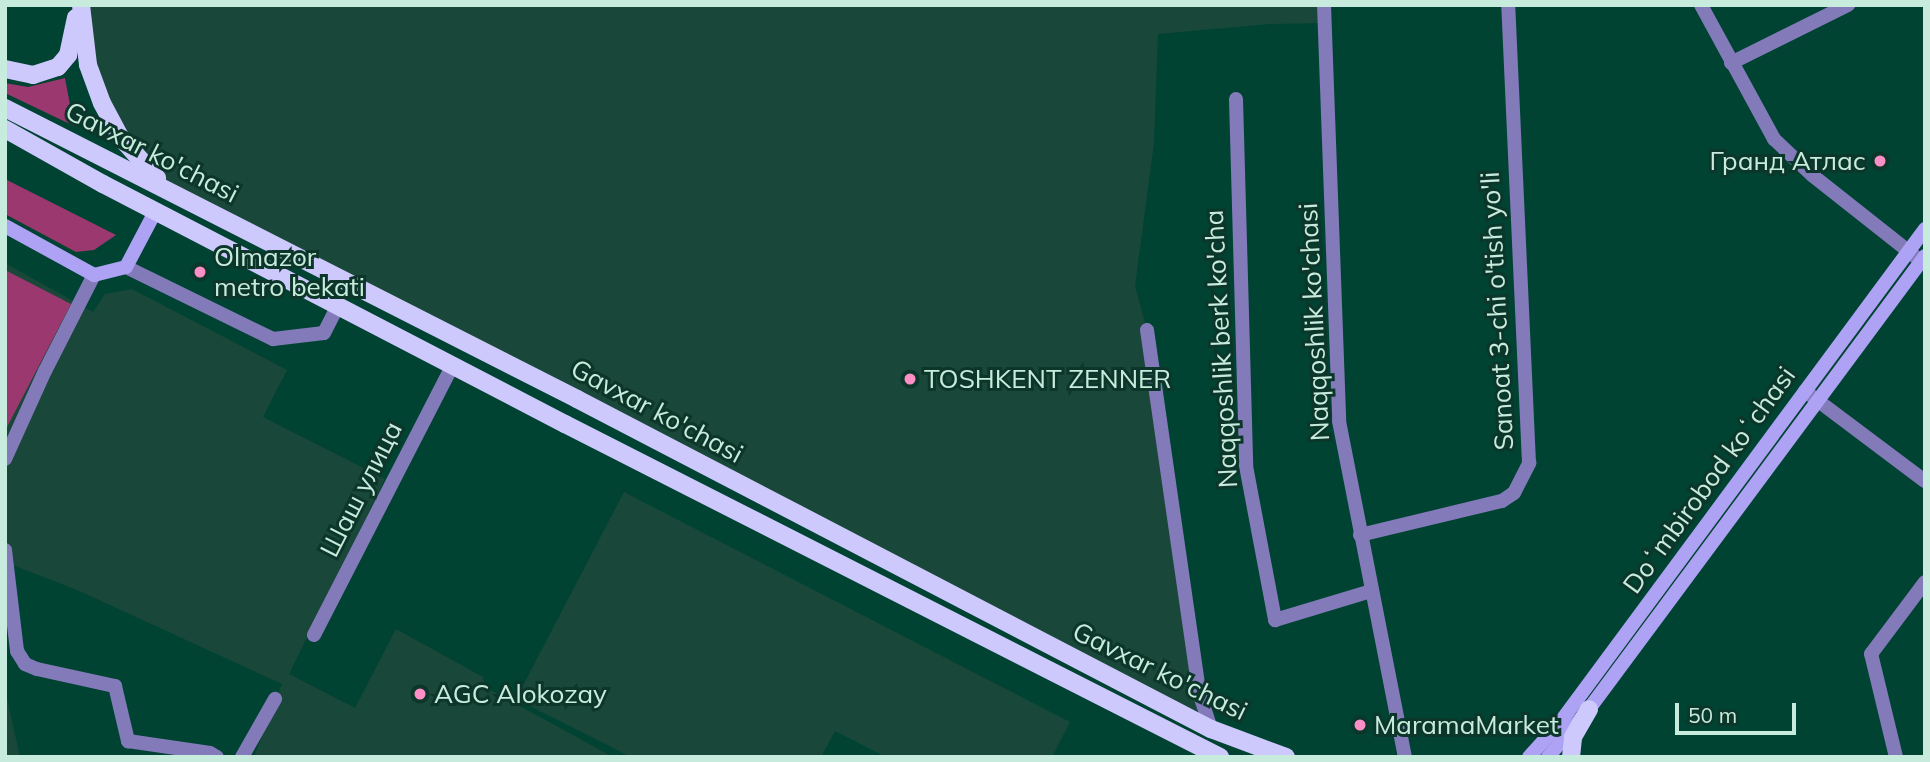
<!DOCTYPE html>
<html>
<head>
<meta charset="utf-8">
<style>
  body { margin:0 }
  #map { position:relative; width:1930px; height:762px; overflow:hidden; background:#004332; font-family:Mulish,sans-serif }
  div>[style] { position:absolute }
  .built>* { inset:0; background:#194739 }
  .green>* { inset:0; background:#9a386f }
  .street>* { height:14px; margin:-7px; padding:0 7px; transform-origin:7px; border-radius:7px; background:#837aba }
  .secondary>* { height:14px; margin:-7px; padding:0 7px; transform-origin:7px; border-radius:7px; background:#ada2f4 }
  .primary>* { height:18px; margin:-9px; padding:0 9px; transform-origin:9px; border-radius:9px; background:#cec9fd }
  .dots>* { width:19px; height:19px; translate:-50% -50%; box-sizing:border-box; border:4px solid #0d362a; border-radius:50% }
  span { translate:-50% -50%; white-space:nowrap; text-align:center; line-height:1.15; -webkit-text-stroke:6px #0d362a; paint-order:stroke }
  .street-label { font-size:26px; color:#c7ebdd }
  .poi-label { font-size:26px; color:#c7ebdd }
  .right { translate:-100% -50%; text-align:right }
  .left { translate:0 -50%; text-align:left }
  .frame { position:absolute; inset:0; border:7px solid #c7ebdd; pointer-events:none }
  .scale { position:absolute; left:1675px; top:703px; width:121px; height:32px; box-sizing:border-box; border:4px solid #c7ebdd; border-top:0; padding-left:9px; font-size:21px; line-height:24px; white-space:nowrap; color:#c7ebdd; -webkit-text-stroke:5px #0d362a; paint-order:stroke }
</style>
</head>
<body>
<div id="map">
  <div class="built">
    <div style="clip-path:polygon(81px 5px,1324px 5px,1325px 23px,1270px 24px,1158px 34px,1154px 143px,1135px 286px,1147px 330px,1211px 729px,166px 188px,109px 118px)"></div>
    <div style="clip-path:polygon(5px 263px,93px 312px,105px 294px,132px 289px,287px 370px,263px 417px,385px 479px,289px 674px,355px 708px,396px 629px,483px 677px,485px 687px,613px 757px,254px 757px,282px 684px,77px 590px,5px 562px)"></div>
    <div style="clip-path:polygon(624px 492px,1070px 722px,1052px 757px,886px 757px,835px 731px,821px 757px,631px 757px,516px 699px)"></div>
    <div style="clip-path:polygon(5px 689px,20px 757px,5px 757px)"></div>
  </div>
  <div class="green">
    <div style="clip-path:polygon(65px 78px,74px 126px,5px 93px,5px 83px,28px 87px)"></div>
    <div style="clip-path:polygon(5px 179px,116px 235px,94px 250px,76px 252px,5px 214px)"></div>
    <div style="clip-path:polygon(5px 270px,71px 304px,5px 431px)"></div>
  </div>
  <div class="street">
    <div style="left:1324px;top:5px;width:416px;rotate:87.9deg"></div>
    <div style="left:1339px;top:421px;width:342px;rotate:78.9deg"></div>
    <div style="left:1701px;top:5px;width:153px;rotate:61.4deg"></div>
    <div style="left:1774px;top:139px;width:52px;rotate:43.5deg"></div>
    <div style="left:1812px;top:175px;width:139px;rotate:38.3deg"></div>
    <div style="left:1731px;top:63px;width:131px;rotate:-26.4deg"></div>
    <div style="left:1236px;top:99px;width:367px;rotate:88.4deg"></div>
    <div style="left:1246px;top:466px;width:157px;rotate:79.3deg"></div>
    <div style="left:1275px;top:620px;width:100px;rotate:-16.8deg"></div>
    <div style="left:126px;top:267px;width:164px;rotate:26.1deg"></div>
    <div style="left:273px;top:339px;width:51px;rotate:-6.7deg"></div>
    <div style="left:324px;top:333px;width:30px;rotate:-63deg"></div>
    <div style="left:1147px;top:330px;width:366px;rotate:81.8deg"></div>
    <div style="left:1199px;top:692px;width:39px;rotate:72deg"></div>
    <div style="left:1805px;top:391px;width:150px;rotate:36.9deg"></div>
    <div style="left:5px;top:459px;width:97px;rotate:-65.6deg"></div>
    <div style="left:45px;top:371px;width:108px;rotate:-63deg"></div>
    <div style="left:1360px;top:535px;width:146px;rotate:-13.5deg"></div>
    <div style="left:1502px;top:501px;width:14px;rotate:-34deg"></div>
    <div style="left:1514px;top:493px;width:34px;rotate:-63deg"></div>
    <div style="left:1529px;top:463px;width:458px;rotate:-92.6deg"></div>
    <div style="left:5px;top:550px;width:102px;rotate:83.2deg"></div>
    <div style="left:17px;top:651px;width:15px;rotate:58deg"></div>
    <div style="left:25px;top:664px;width:13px;rotate:23deg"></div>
    <div style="left:37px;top:669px;width:80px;rotate:12.3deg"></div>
    <div style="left:115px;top:686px;width:57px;rotate:76.7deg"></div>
    <div style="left:128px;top:741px;width:83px;rotate:8.3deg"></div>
    <div style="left:210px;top:753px;width:8px;rotate:30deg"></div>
    <div style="left:314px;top:635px;width:304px;rotate:-62.8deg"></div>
    <div style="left:242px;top:757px;width:67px;rotate:-60.4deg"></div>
    <div style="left:1896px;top:757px;width:106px;rotate:-103.6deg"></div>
    <div style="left:1871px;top:654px;width:90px;rotate:-53.1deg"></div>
  </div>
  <div class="secondary">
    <div style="left:5px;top:226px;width:102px;rotate:28.8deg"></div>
    <div style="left:94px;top:275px;width:33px;rotate:-14deg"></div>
    <div style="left:126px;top:267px;width:64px;rotate:-62.2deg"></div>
    <div style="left:1529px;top:757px;width:45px;rotate:-47.7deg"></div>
    <div style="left:1559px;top:724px;width:616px;rotate:-53.52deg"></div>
    <div style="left:1548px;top:757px;width:63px;rotate:-49.5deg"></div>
    <div style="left:1589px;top:709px;width:564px;rotate:-53.43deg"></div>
  </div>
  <div class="primary">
    <div style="left:81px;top:5px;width:60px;rotate:83.3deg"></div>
    <div style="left:88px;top:65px;width:40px;rotate:69.8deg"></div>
    <div style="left:102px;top:103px;width:40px;rotate:62deg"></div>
    <div style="left:121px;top:138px;width:54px;rotate:48deg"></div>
    <div style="left:5px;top:69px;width:29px;rotate:12deg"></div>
    <div style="left:33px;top:75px;width:26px;rotate:-18deg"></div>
    <div style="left:58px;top:67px;width:16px;rotate:-50deg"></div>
    <div style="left:68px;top:55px;width:38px;rotate:-78deg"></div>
    <div style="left:5px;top:108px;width:642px;rotate:26.96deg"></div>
    <div style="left:577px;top:399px;width:715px;rotate:27.5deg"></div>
    <div style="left:1211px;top:729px;width:80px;rotate:20.5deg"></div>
    <div style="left:5px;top:129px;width:112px;rotate:29.3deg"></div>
    <div style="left:103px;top:184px;width:521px;rotate:27.45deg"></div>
    <div style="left:565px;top:424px;width:735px;rotate:26.95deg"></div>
    <div style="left:1571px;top:757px;width:20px;rotate:-84deg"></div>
    <div style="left:1573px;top:737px;width:32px;rotate:-60deg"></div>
  </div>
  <div class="dots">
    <div style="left:1880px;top:161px;background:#fb8fc6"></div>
    <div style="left:200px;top:272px;background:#fb8fc6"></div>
    <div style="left:910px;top:379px;background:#fb8fc6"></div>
    <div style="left:420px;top:694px;background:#fb8fc6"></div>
    <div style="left:1360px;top:725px;background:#fb8fc6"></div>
  </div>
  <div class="street-label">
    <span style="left:152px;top:152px;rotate:27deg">Gavxar ko'chasi</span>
    <span style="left:1497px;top:311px;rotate:-93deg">Sanoat 3-chi o'tish yo'li</span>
    <span style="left:1314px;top:322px;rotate:-93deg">Naqqoshlik ko'chasi</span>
    <span style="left:1221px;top:349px;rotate:-93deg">Naqqoshlik berk ko'cha</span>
    <span style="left:657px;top:411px;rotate:28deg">Gavxar ko'chasi</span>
    <span style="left:1709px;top:480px;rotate:-54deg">Doʻmbirobod koʻchasi</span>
    <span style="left:361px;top:489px;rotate:-63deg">Шаш улица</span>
    <span style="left:1160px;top:671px;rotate:26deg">Gavxar ko'chasi</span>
  </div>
  <div class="poi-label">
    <span class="right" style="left:1866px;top:161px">Гранд Атлас</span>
    <span class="left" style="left:214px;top:272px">Olmazor<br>metro bekati</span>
    <span class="left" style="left:924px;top:379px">TOSHKENT ZENNER</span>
    <span class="left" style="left:434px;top:694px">AGC Alokozay</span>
    <span class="left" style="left:1374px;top:725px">MaramaMarket</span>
  </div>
  <div class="frame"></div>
  <div class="scale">50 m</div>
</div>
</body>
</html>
